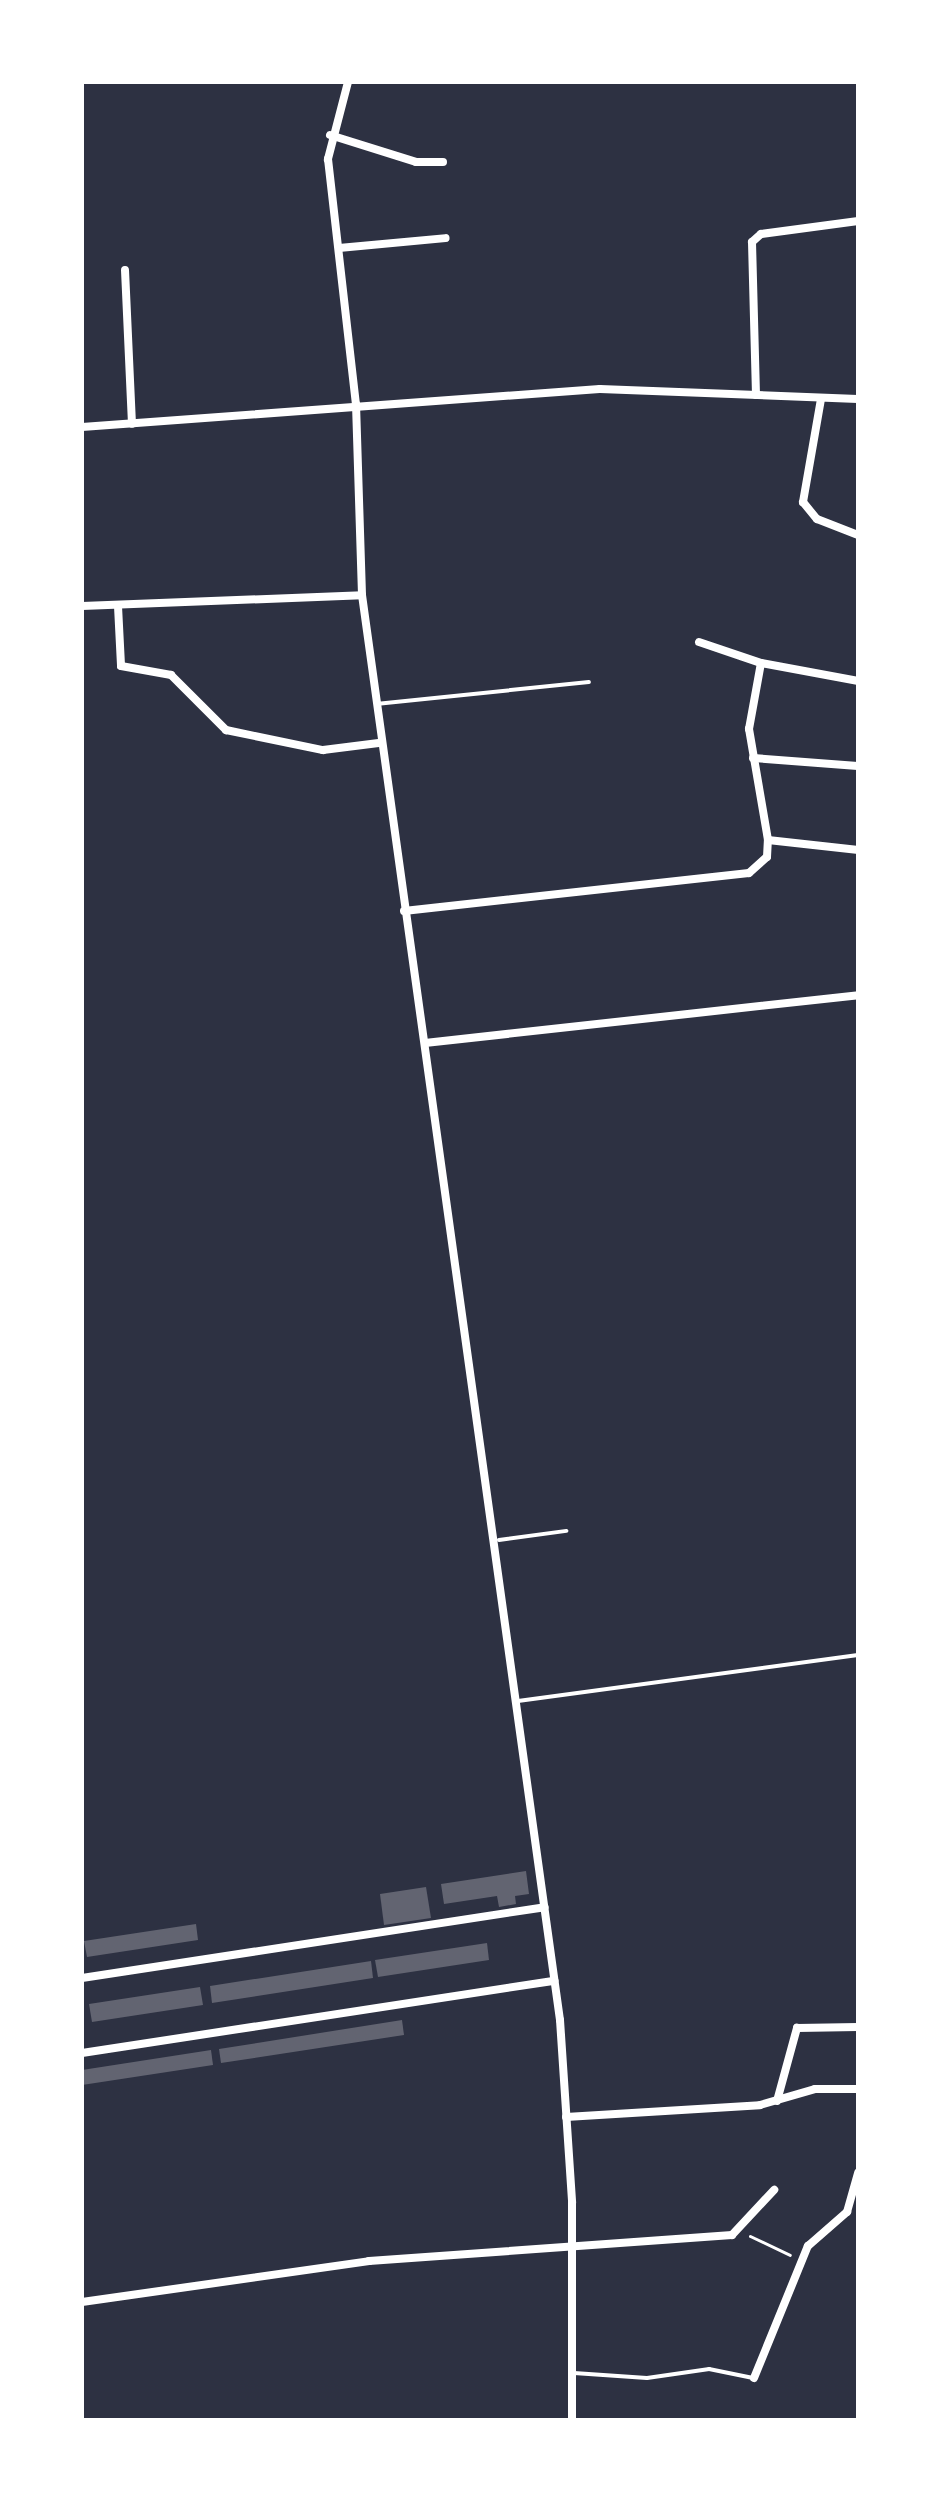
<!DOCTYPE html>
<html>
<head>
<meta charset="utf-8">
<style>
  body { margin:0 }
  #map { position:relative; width:940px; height:2502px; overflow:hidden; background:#2d3142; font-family:Georgia,serif }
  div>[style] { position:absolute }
  .building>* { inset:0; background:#626471 }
  .path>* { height:3px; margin:-1.5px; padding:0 1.5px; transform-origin:1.5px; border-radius:1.5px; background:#fff }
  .service>* { height:4px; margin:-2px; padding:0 2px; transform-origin:2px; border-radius:2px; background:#fff }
  .minor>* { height:8px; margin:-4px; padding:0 4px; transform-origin:4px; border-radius:4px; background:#fff }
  span { translate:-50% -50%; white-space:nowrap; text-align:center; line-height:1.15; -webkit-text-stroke:7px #fff; paint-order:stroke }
  .frame { position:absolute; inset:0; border:84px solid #fff; pointer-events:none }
</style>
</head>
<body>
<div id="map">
  <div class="building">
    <div style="clip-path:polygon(526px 1871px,529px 1894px,515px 1896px,516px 1904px,499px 1907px,497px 1896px,444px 1904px,441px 1884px)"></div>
    <div style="clip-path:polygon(426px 1887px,431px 1918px,384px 1925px,380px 1894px)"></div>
    <div style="clip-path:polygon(196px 1924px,198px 1940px,87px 1957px,84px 1941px)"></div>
    <div style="clip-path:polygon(487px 1943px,489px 1960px,378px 1977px,375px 1960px)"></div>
    <div style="clip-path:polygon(371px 1961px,373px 1978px,212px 2003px,210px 1986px)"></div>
    <div style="clip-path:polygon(200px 1987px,203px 2005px,92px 2022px,89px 2004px)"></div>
    <div style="clip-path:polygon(402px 2020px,404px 2035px,221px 2063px,219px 2049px)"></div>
    <div style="clip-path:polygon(211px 2050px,213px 2065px,82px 2085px,82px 2070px)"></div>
  </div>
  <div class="path">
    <div style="left:750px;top:2236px;width:44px;rotate:25.4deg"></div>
  </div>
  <div class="service">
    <div style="left:376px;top:704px;width:214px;rotate:-5.9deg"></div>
    <div style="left:499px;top:1540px;width:68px;rotate:-7.7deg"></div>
    <div style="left:518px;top:1701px;width:343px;rotate:-7.7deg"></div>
    <div style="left:574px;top:2373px;width:73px;rotate:3.9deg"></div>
    <div style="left:647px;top:2378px;width:63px;rotate:-8.3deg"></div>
    <div style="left:709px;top:2369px;width:45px;rotate:11.6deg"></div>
  </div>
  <div class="minor">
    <div style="left:348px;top:82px;width:80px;rotate:104.6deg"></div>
    <div style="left:328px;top:159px;width:247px;rotate:83.5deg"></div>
    <div style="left:356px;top:404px;width:191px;rotate:88.2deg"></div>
    <div style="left:362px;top:595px;width:1439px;rotate:82.09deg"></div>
    <div style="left:560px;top:2020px;width:183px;rotate:86.2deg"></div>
    <div style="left:572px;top:2203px;width:217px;rotate:90deg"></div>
    <div style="left:330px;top:135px;width:90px;rotate:17.4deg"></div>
    <div style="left:416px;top:162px;width:27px"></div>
    <div style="left:339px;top:248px;width:107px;rotate:-5.3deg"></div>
    <div style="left:125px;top:270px;width:154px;rotate:87.4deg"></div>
    <div style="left:756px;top:395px;width:153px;rotate:-91.5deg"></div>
    <div style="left:752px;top:242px;width:12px;rotate:-42deg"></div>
    <div style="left:761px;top:234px;width:98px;rotate:-7.6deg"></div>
    <div style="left:821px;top:399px;width:105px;rotate:99.9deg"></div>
    <div style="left:803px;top:502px;width:22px;rotate:51deg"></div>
    <div style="left:817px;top:519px;width:44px;rotate:21.3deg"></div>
    <div style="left:82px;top:427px;width:519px;rotate:-4.2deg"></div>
    <div style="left:600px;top:389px;width:258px;rotate:2.2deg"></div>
    <div style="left:82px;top:606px;width:280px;rotate:-2.2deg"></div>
    <div style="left:118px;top:606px;width:60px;rotate:87.1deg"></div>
    <div style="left:121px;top:666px;width:51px;rotate:10.2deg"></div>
    <div style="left:171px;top:675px;width:78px;rotate:45deg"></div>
    <div style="left:226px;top:730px;width:99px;rotate:11.7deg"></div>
    <div style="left:323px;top:750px;width:56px;rotate:-7.1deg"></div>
    <div style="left:699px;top:642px;width:65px;rotate:18.7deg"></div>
    <div style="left:753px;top:758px;width:105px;rotate:4.4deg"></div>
    <div style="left:768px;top:840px;width:91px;rotate:6.3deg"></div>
    <div style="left:404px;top:911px;width:347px;rotate:-6.3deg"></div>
    <div style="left:749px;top:873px;width:24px;rotate:-42deg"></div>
    <div style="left:767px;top:857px;width:17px;rotate:-87deg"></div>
    <div style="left:768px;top:840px;width:113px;rotate:-99.7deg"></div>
    <div style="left:749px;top:729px;width:67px;rotate:-79.7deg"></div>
    <div style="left:761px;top:663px;width:99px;rotate:10.5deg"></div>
    <div style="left:425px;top:1043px;width:436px;rotate:-6.3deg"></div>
    <div style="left:82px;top:1978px;width:468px;rotate:-8.7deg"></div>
    <div style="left:82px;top:2053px;width:478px;rotate:-8.7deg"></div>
    <div style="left:777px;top:2101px;width:76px;rotate:-74.7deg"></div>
    <div style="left:797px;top:2028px;width:61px;rotate:-0.9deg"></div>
    <div style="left:566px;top:2117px;width:194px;rotate:-3.5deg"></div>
    <div style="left:760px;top:2105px;width:57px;rotate:-16.2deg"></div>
    <div style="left:815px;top:2089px;width:43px"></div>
    <div style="left:82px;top:2302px;width:290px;rotate:-8.1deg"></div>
    <div style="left:369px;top:2261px;width:364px;rotate:-4.1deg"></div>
    <div style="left:732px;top:2235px;width:62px;rotate:-47deg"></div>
    <div style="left:754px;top:2378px;width:143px;rotate:-67.8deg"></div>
    <div style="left:808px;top:2246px;width:52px;rotate:-41.1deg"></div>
    <div style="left:847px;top:2212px;width:41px;rotate:-74.2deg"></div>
  </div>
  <div class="frame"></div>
</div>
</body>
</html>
